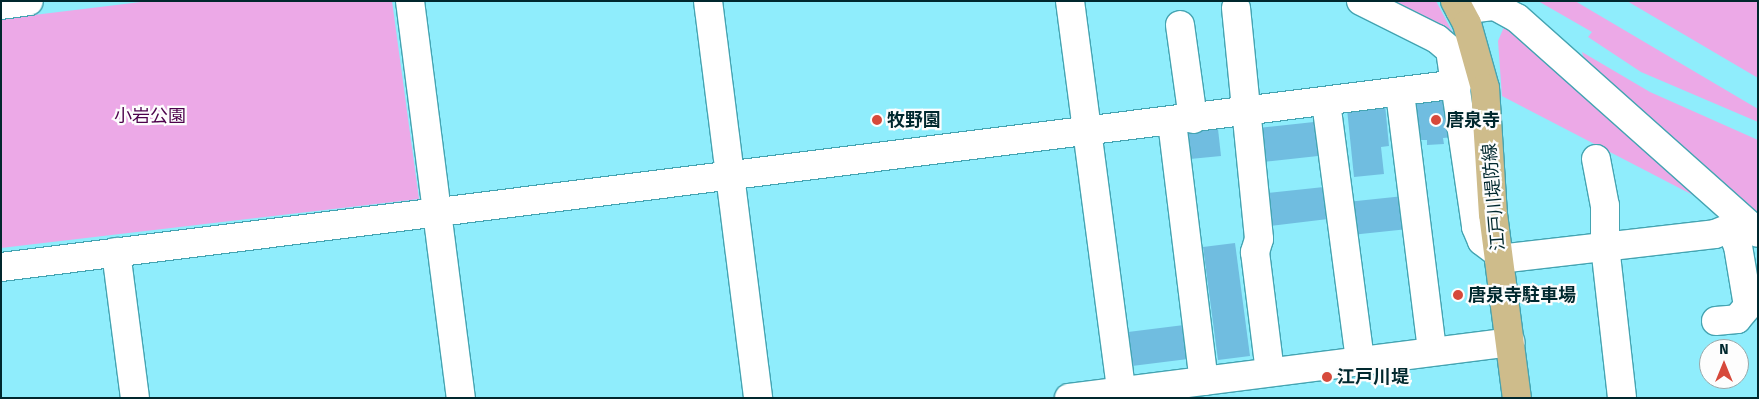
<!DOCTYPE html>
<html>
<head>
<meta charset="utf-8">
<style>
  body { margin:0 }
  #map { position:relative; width:1759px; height:399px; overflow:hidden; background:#8fedfc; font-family:"Fira Sans","Noto Sans JP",sans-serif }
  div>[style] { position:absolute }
  .green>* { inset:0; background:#eca9e7 }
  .building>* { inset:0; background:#70bde0 }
  .roads { filter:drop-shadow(1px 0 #44a4b2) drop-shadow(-1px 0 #44a4b2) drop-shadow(0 1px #44a4b2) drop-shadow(0 -1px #44a4b2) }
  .minor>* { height:28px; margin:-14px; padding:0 14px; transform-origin:14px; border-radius:14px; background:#fff }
  .major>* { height:28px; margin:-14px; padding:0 14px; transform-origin:14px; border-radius:14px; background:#cebc8b }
  .dots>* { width:14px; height:14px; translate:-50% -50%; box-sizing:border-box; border:2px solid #fdfdfd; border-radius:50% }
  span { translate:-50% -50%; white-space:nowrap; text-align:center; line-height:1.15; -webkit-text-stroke:4.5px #fdfdfd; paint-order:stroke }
  .park-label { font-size:18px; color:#4d024c }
  .poi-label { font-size:18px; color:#00282e; font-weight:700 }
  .left { translate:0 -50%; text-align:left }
  .street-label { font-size:18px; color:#00282e }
  .frame { position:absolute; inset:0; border:2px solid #00282e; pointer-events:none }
  .north { position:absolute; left:1699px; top:339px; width:50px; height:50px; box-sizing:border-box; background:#fdfdfd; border:1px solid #98a8aa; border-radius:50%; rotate:0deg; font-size:14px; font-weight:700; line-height:20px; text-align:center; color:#00282e }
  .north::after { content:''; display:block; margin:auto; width:18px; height:22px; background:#d6493b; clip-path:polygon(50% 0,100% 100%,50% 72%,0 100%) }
</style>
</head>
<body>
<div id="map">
  <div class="green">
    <div style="clip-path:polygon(149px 1px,392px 1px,419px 199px,1px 248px,1px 19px)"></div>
    <div style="clip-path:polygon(1380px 1px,1436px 1px,1454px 35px,1398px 10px)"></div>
    <div style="clip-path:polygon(1538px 1px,1575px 1px,1758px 109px,1758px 122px,1641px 72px,1588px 37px,1592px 32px)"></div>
    <div style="clip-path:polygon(1627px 1px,1758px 1px,1758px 78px)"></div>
    <div style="clip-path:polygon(1504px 27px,1512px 27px,1714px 206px,1502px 96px,1498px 41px)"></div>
    <div style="clip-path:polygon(1582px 52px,1650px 92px,1758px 140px,1758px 222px,1585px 62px)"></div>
  </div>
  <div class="building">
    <div style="clip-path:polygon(1452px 97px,1454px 137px,1443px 138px,1444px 144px,1427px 145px,1427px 140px,1414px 140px,1412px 100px)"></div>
    <div style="clip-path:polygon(1385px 104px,1389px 146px,1381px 147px,1384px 174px,1354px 177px,1347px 109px)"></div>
    <div style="clip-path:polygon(1314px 122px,1318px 156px,1262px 162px,1258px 128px)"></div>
    <div style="clip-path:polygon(1218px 129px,1221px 156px,1190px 159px,1187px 132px)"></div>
    <div style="clip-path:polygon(1324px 187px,1328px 219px,1270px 226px,1267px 193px)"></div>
    <div style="clip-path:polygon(1404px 196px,1408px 229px,1351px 235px,1347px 202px)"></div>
    <div style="clip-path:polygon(1235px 243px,1250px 356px,1218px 360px,1203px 247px)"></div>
    <div style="clip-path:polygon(1184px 325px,1188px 359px,1132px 366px,1128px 332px)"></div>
  </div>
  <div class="roads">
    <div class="minor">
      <div style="left:410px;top:1px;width:400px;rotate:82.7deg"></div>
      <div style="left:708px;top:1px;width:400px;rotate:82.8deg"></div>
      <div style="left:1070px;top:1px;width:400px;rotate:82.5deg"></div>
      <div style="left:1361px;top:1px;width:85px;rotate:26.6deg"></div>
      <div style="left:1437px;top:39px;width:17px;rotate:40deg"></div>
      <div style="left:1450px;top:50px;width:179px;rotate:81.6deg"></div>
      <div style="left:1476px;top:227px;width:15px;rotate:67deg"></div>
      <div style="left:1482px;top:241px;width:20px;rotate:37deg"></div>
      <div style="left:1px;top:5px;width:28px;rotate:-8deg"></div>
      <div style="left:1236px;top:8px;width:232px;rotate:84.3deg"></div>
      <div style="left:1259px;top:239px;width:14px;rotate:107deg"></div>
      <div style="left:1255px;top:252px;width:121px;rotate:82.9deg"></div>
      <div style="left:1460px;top:10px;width:35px;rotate:-7deg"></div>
      <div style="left:1495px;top:6px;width:25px;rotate:29deg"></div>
      <div style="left:1517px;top:18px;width:323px;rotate:41.7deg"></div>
      <div style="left:1180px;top:25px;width:95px;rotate:82.1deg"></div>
      <div style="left:1400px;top:93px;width:260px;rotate:82.9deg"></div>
      <div style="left:1326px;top:102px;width:261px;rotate:82.5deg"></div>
      <div style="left:1172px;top:122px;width:261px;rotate:83deg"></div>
      <div style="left:1596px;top:159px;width:48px;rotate:79.2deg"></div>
      <div style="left:1605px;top:206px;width:40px;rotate:90deg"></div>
      <div style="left:1605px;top:246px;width:153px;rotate:83.6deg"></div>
      <div style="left:116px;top:252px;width:147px;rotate:82.6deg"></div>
      <div style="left:1499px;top:259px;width:217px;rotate:-6.6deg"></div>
      <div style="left:1715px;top:234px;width:16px;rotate:-22deg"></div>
      <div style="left:1730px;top:228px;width:13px;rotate:-51deg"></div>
      <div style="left:1px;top:267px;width:1468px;rotate:-7.16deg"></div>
      <div style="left:1716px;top:321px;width:21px;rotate:-5deg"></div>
      <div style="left:1737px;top:319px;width:17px;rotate:-50deg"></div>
      <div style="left:1748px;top:306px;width:61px;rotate:-99.5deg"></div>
      <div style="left:1738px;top:246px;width:20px;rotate:-114deg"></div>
      <div style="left:1069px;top:398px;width:445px;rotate:-7.2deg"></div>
    </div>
    <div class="major">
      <div style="left:1455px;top:1px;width:26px;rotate:62deg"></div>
      <div style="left:1467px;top:24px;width:66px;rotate:74.3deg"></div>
      <div style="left:1485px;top:88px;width:126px;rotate:86.4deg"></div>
      <div style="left:1493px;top:214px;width:186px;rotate:82.6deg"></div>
    </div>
  </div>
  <div class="dots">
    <div style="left:877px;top:120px;background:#d6493b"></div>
    <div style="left:1436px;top:120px;background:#d6493b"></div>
    <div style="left:1458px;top:295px;background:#d6493b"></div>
    <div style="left:1327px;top:377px;background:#d6493b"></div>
  </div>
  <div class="park-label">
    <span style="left:150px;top:116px">小岩公園</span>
  </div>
  <div class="poi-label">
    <span class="left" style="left:887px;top:120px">牧野園</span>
    <span class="left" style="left:1446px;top:120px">唐泉寺</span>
    <span class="left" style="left:1468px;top:295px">唐泉寺駐車場</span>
    <span class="left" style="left:1337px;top:377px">江戸川堤</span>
  </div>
  <div class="street-label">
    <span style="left:1494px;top:197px;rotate:-95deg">江戸川堤防線</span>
  </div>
  <div class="frame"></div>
  <div class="north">N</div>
</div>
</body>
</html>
